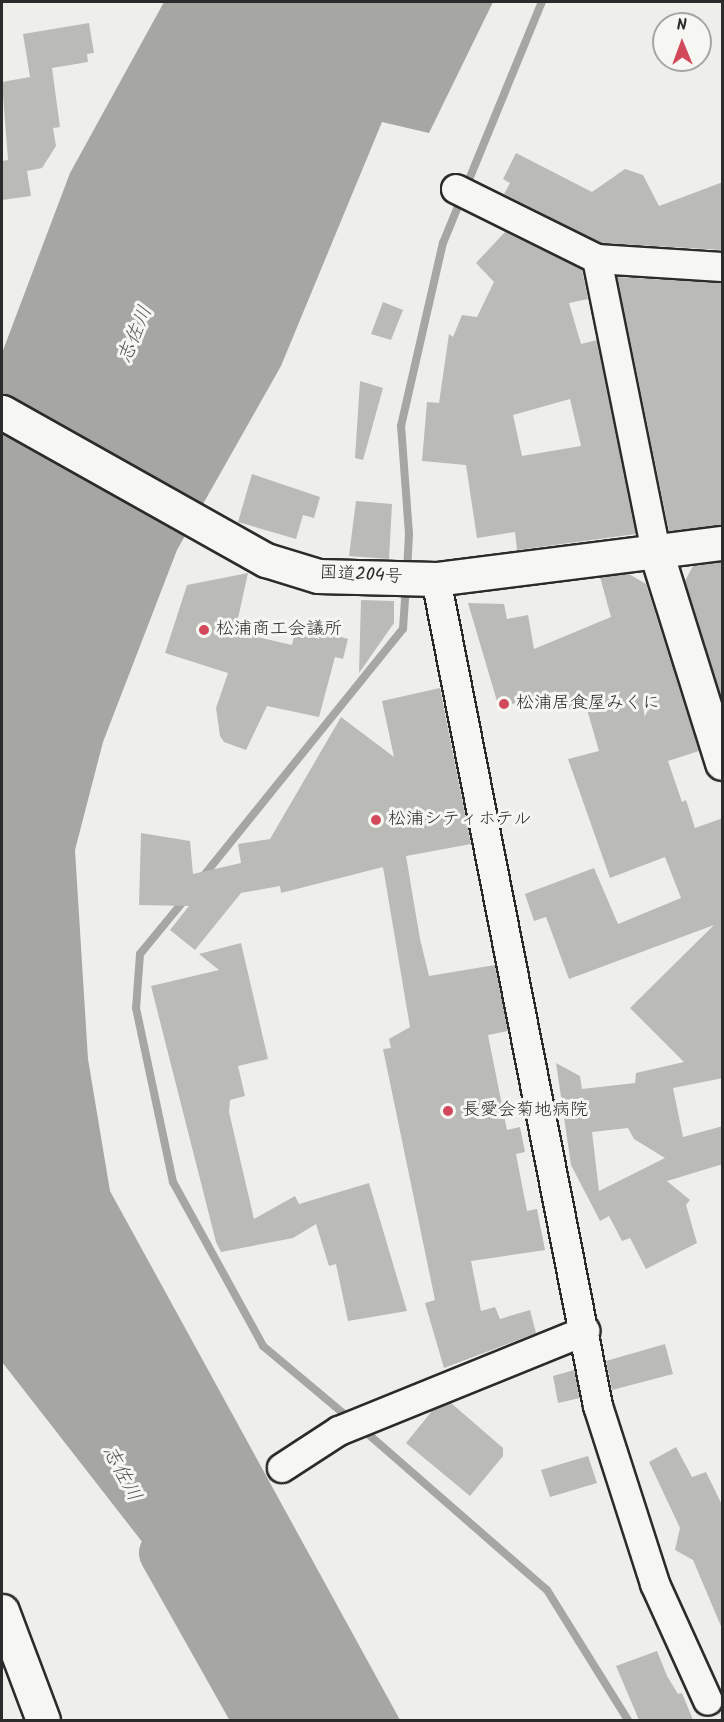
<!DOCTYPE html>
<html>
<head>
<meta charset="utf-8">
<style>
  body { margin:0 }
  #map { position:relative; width:724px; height:1722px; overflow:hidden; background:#eeeeea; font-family:Kalam,"Klee One",sans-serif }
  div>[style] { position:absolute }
  .water>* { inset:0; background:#a6a6a3 }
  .stream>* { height:8px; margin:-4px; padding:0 4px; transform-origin:4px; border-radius:4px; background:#a6a6a3 }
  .river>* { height:50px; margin:-25px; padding:0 25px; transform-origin:25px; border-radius:25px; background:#a6a6a3 }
  .building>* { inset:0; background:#babab7 }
  .roads { filter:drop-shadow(2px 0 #2b2b2b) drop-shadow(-2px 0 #2b2b2b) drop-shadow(0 2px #2b2b2b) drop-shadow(0 -2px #2b2b2b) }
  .minor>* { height:28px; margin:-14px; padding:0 14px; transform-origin:14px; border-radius:14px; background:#f6f6f2 }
  .major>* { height:33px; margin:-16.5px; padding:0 16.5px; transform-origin:16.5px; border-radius:16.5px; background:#f6f6f2 }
  .highway>* { height:33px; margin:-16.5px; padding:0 16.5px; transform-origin:16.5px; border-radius:16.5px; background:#f6f6f2 }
  .dots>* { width:16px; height:16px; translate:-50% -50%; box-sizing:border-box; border:3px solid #f6f6f2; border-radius:50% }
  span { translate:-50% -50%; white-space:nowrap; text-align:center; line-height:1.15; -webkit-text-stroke:6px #f6f6f2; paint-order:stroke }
  .street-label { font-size:18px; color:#2b2b2b }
  .poi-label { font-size:18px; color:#2b2b2b }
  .left { translate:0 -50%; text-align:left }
  .water-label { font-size:20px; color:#565655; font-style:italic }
  .frame { position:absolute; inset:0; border:3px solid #2b2b2b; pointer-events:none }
  .north { position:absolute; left:652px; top:12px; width:60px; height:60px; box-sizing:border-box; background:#f6f6f2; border:2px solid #a5a5a2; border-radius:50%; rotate:359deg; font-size:16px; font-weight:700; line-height:24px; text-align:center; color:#2b2b2b }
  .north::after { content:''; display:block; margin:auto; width:21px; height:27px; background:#d1495b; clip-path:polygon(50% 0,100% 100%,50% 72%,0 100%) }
</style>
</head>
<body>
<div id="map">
  <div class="water">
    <div style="clip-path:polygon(164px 2px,493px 2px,429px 133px,382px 122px,281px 366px,177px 550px,103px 742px,75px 850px,88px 1059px,110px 1191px,400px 1720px,281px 1720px,2px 1362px,2px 353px,70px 173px)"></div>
  </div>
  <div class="stream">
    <div style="left:407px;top:572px;width:38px;rotate:-87deg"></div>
    <div style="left:409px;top:534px;width:108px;rotate:-94.2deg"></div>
    <div style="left:401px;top:426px;width:188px;rotate:-77.1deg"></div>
    <div style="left:443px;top:243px;width:261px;rotate:-67.7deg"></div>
    <div style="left:201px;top:879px;width:321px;rotate:-51.1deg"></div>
    <div style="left:403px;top:629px;width:44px;rotate:-86.1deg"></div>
    <div style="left:186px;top:898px;width:72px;rotate:129.4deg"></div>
    <div style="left:140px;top:954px;width:54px;rotate:94.2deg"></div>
    <div style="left:136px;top:1008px;width:178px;rotate:78deg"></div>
    <div style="left:173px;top:1182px;width:187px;rotate:61.2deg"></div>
    <div style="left:263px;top:1346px;width:114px;rotate:40deg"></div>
    <div style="left:360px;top:1427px;width:248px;rotate:41.1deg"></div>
    <div style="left:547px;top:1590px;width:153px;rotate:58.1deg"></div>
  </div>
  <div class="river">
    <div style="left:164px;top:1553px;width:192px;rotate:60.6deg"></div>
  </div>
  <div class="building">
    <div style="clip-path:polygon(89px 23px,94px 53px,87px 54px,88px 62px,52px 68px,60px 127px,53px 128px,56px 146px,42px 168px,27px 171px,31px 196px,2px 200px,2px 161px,8px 160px,2px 82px,30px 77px,23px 34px)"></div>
    <div style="clip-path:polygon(516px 153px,592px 192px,625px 169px,643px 175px,659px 206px,723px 182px,723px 250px,601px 243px,504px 194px,510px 183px,503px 179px)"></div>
    <div style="clip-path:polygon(evenodd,505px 232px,582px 270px,588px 299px,569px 303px,581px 344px,597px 340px,636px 534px,517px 550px,515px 532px,477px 538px,466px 465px,422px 461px,427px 402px,439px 403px,449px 334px,453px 337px,462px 315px,477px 317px,494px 282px,476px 263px,505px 232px,570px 399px,581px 446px,522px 456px,513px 415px,570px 399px)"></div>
    <div style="clip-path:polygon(617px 277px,723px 283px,723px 525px,669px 531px)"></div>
    <div style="clip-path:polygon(383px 302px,403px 310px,391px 340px,371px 334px)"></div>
    <div style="clip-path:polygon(360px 381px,383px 388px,363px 460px,355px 458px)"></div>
    <div style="clip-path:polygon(252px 474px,320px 497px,314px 518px,303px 515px,296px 539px,238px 522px)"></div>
    <div style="clip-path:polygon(356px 501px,392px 504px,389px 559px,349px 556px)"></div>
    <div style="clip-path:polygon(723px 562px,723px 702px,685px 581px,693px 566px)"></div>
    <div style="clip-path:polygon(248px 573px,235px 632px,292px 645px,295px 632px,312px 635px,313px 629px,348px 639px,343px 659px,335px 657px,319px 717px,267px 706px,246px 750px,224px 742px,220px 736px,216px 708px,228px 673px,165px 653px,187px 585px)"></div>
    <div style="clip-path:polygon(evenodd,629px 574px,646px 584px,699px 751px,668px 761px,682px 802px,686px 800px,695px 828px,723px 818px,723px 1078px,673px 1088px,683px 1137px,723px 1126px,723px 1164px,667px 1181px,690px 1200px,686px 1205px,697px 1243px,646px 1269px,630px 1238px,622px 1241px,609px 1216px,600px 1221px,571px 1165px,556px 1063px,580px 1076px,582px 1089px,635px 1083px,636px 1073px,684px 1062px,630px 1008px,714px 925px,569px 979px,546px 917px,534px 921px,525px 894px,594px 868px,618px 924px,681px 898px,665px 857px,610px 878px,568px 759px,599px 751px,586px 706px,562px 711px,556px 691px,499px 708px,468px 603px,504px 604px,507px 619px,528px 615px,534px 649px,611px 617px,600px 577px,629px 574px,628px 1128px,634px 1139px,665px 1158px,599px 1191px,592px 1132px,628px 1128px)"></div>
    <div style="clip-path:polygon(361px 600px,394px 601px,394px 623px,359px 673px)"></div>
    <div style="clip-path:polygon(440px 688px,471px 844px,406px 856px,420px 939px,429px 976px,495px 965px,508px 1031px,488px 1035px,507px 1130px,520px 1127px,525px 1152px,516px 1154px,527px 1211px,537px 1209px,545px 1250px,471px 1261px,481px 1311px,495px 1307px,500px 1319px,530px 1310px,536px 1333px,444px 1368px,425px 1303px,435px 1300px,383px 1049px,391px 1048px,389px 1039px,410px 1027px,383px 867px,281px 893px,280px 886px,241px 893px,195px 950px,170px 930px,189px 906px,139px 905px,141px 833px,190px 841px,193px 874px,241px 863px,238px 844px,270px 839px,341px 717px,394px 757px,382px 701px)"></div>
    <div style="clip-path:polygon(241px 943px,268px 1059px,238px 1066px,245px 1096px,230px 1100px,229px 1112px,254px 1219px,295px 1196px,299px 1204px,369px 1183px,407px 1311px,348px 1321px,336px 1264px,329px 1266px,316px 1224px,293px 1238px,221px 1252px,216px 1242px,151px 986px,219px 970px,199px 954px)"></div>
    <div style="clip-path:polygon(665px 1344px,673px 1374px,612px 1390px,606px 1361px)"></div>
    <div style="clip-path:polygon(574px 1370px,580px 1398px,558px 1403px,553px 1376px)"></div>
    <div style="clip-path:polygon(451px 1403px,503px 1448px,503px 1456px,470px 1496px,406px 1443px,432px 1411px)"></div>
    <div style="clip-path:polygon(676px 1447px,692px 1477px,706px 1472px,723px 1507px,723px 1631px,693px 1560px,675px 1550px,680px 1528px,649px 1462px)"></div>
    <div style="clip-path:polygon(588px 1456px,597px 1483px,550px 1497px,541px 1470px)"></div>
    <div style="clip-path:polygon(657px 1651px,667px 1676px,678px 1694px,682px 1693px,693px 1720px,639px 1720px,616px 1666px)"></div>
  </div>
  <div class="roads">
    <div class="minor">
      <div style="left:456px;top:189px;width:157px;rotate:26.4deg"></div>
      <div style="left:597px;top:259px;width:125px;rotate:3.7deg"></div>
      <div style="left:597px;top:259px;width:299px;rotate:78.6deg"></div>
      <div style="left:436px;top:579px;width:843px;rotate:78.92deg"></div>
      <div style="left:598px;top:1406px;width:187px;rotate:72.2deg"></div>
      <div style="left:655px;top:1584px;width:128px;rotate:65.6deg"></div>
      <div style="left:282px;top:1468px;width:68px;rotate:-33deg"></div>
      <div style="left:339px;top:1431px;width:266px;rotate:-22.1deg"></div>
    </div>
    <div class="major">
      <div style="left:656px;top:552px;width:221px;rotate:72.6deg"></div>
      <div style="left:2px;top:1611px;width:116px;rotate:69.4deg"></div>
    </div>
    <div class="highway">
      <div style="left:2px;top:412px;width:303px;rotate:29.3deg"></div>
      <div style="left:266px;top:560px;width:54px;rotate:17.1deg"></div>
      <div style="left:318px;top:576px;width:118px;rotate:1.5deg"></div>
      <div style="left:436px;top:579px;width:288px;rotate:-7.2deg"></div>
    </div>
  </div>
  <div class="dots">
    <div style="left:204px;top:630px;background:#d1495b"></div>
    <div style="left:504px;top:704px;background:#d1495b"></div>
    <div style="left:376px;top:820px;background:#d1495b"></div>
    <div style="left:448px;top:1111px;background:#d1495b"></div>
  </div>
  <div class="street-label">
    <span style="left:361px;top:576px;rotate:3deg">国道204号</span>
  </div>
  <div class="poi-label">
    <span class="left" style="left:216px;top:630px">松浦商工会議所</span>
    <span class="left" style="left:516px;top:704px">松浦居食屋みくに</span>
    <span class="left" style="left:388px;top:820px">松浦シティホテル</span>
    <span class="left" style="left:462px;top:1111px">長愛会菊地病院</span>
  </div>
  <div class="water-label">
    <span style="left:136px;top:335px;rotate:-67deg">志佐川</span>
    <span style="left:121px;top:1474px;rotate:62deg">志佐川</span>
  </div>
  <div class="frame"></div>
  <div class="north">N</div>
</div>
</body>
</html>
